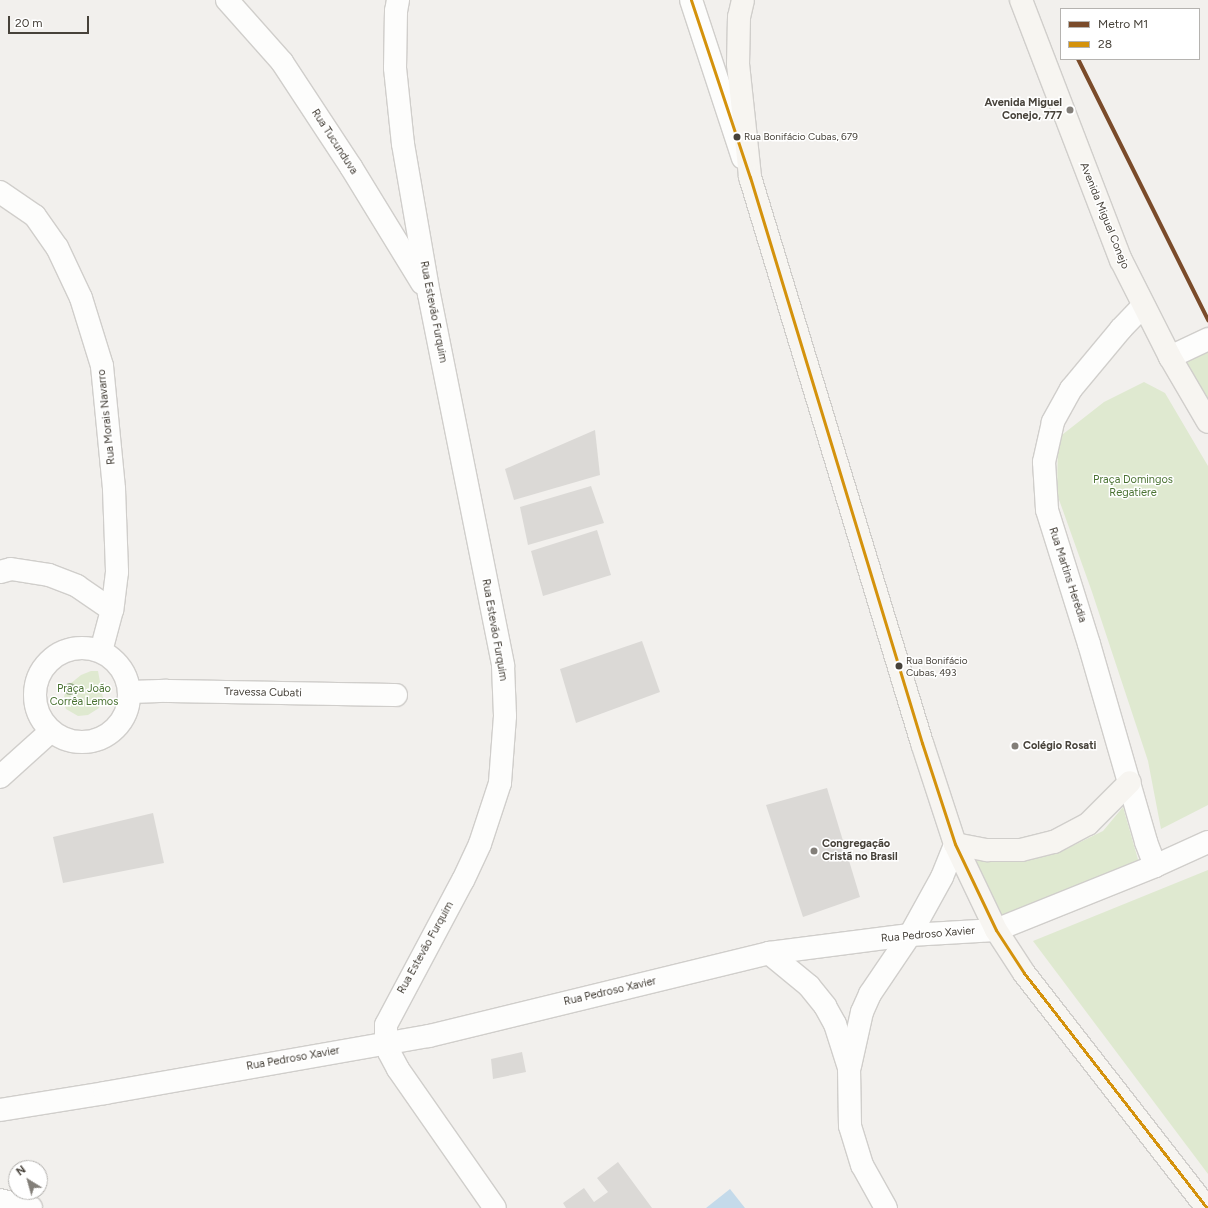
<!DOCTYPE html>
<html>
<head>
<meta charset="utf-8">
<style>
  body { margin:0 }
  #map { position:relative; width:1208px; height:1208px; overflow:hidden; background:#f2f0ed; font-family:Figtree,sans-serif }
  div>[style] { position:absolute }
  .green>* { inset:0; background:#dfe9d0 }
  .water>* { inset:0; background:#c4daea }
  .building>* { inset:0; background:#dbd9d6 }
  .roads { filter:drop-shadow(1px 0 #d0cecb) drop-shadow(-1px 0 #d0cecb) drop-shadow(0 1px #d0cecb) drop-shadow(0 -1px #d0cecb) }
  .minor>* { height:22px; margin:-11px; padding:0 11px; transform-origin:11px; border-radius:11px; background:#fdfdfc }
  .minor>.ring { margin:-11px; padding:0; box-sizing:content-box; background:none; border:22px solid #fdfdfc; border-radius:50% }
  .tertiary>* { height:22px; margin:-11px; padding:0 11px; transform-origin:11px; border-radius:11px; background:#fdfdfc }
  .secondary>* { height:22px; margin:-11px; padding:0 11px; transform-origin:11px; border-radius:11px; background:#f7f5f1 }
  .bus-1>* { height:3px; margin:-1.5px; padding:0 1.5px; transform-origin:1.5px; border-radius:1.5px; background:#d4920c }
  .metro-1>* { height:4px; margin:-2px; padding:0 2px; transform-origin:2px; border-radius:2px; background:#7a4b2a }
  .trees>* { width:12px; height:12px; margin:-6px; border-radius:50%; background:#96ab87 }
  .dots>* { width:11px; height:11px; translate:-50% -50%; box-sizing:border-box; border:2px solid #fff; border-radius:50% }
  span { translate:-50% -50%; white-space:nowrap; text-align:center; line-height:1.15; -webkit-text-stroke:3px #fff; paint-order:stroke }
  .bus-label { font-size:10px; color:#47423a }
  .left { translate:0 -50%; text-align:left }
  .poi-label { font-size:11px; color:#47423a; font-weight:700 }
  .right { translate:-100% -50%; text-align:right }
  .street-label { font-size:11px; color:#47423a }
  .park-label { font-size:11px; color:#4b7333 }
  .legend { position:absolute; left:1060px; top:8px; width:140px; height:52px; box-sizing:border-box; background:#fff; border:1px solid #b5b3b0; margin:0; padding:5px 7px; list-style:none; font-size:12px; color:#47423a }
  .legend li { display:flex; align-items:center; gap:8px; height:20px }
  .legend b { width:20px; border:1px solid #b5b3b0 }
  .north { position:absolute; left:8px; top:1160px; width:40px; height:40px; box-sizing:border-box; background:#fff; border:1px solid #b5b3b0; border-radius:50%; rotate:323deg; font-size:11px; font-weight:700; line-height:16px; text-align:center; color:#47423a }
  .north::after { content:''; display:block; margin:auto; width:14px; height:18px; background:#837f79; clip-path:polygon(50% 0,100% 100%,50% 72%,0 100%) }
  .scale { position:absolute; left:8px; top:16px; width:81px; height:18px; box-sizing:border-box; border:2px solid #47423a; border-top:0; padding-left:5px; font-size:12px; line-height:14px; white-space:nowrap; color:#47423a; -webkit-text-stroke:3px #fff; paint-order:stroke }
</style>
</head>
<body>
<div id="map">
  <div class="green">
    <div style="clip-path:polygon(1208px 338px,1208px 422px,1170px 357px)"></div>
    <div style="clip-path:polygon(1144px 382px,1165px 393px,1208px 466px,1208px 805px,1161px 829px,1148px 761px,1092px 592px,1057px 494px,1058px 438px,1104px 402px)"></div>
    <div style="clip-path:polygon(91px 671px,98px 671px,103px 698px,99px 708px,88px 715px,78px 716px,66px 709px,63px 701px,65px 693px,70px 684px,81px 675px)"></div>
    <div style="clip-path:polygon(1123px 807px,1139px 863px,999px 916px,968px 853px,1035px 856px,1068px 848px,1103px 831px)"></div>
    <div style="clip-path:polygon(1208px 870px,1208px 1174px,1033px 941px)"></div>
  </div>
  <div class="water">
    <div style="clip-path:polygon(730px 1189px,745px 1208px,706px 1208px)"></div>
  </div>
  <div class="building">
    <div style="clip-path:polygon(595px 430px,600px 475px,514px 500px,505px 469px)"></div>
    <div style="clip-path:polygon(591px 486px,604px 523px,528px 545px,520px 507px)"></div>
    <div style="clip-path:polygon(597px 530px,611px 575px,543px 596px,531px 551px)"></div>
    <div style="clip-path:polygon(642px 641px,660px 692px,576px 723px,560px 669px)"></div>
    <div style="clip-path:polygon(827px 788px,860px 897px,803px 917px,766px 805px)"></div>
    <div style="clip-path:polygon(153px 813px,164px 863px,63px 883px,53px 837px)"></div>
    <div style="clip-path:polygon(522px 1052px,526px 1072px,493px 1079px,491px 1059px)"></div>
    <div style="clip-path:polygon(618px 1162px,652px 1208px,566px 1208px,563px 1203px,584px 1188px,594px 1202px,608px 1192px,597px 1178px)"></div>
  </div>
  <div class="roads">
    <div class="minor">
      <div style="left:227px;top:0;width:83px;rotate:48.4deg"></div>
      <div style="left:282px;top:62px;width:126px;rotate:56.7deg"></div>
      <div style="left:351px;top:167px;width:136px;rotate:58.5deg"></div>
      <div style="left:398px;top:0;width:11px;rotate:100deg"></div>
      <div style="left:396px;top:11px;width:57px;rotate:91deg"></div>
      <div style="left:395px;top:68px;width:76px;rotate:84deg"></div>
      <div style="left:403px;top:144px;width:152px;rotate:80.2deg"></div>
      <div style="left:429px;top:294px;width:379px;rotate:78.7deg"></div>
      <div style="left:503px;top:666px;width:50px;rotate:87.7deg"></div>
      <div style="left:505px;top:716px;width:67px;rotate:94.3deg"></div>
      <div style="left:500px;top:783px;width:64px;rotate:108.2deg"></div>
      <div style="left:480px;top:844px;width:40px;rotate:115deg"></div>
      <div style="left:463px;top:880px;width:164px;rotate:118deg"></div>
      <div style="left:386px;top:1025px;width:17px;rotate:90deg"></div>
      <div style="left:386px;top:1042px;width:10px;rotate:73deg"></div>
      <div style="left:389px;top:1052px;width:19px;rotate:62deg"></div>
      <div style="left:398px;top:1069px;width:169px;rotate:55.1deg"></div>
      <div style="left:0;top:192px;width:42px;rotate:34.4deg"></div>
      <div style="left:35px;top:216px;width:38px;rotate:55deg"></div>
      <div style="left:57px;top:247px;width:56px;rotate:64.8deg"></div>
      <div style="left:81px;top:298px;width:71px;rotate:72.8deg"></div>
      <div style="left:102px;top:366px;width:124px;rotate:84.4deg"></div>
      <div style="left:114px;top:489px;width:83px;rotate:87.9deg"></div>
      <div style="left:117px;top:572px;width:38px;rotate:97deg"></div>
      <div style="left:112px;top:610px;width:42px;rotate:105deg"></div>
      <div style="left:1143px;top:306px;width:32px;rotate:134deg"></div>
      <div style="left:1121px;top:329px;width:78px;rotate:129.8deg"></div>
      <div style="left:1071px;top:389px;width:38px;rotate:119deg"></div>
      <div style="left:1053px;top:422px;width:41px;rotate:102.7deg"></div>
      <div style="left:1044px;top:462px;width:48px;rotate:86.4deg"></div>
      <div style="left:1047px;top:510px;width:140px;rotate:72.6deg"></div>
      <div style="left:1089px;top:644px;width:206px;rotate:73.9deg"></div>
      <div style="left:1146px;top:842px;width:26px;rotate:69deg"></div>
      <div style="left:1170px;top:357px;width:42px;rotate:-25.3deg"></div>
      <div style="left:0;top:572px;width:11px;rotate:-15deg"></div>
      <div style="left:11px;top:569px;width:38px;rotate:9deg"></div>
      <div style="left:49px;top:575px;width:30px;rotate:21deg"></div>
      <div style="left:77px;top:586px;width:42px;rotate:34.4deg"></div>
      <div class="ring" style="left:35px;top:648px;width:72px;height:72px"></div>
      <div style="left:130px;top:692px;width:37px;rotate:-2deg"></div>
      <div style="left:167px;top:691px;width:229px;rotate:1deg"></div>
      <div style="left:0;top:777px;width:67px;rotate:-42deg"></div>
      <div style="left:769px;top:953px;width:52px;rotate:39.5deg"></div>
      <div style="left:809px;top:986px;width:26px;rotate:51deg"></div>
      <div style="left:825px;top:1006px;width:21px;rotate:61deg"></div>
      <div style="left:835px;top:1024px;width:46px;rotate:72.3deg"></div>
      <div style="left:849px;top:1068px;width:58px;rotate:89deg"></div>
      <div style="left:850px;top:1126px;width:41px;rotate:72.9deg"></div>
      <div style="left:862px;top:1165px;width:49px;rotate:60.8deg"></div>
      <div style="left:850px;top:1066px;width:55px;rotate:-77.5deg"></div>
      <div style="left:862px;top:1012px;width:20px;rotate:-66deg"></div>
      <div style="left:870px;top:994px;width:71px;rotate:-55.9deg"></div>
      <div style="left:910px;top:935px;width:66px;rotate:-61.1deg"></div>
      <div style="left:942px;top:877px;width:35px;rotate:-68deg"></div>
      <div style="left:0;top:1110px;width:106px;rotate:-9.2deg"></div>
      <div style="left:105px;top:1093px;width:329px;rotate:-10deg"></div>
      <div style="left:429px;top:1036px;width:350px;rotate:-13.7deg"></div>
      <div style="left:769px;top:953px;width:142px;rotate:-7.3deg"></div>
      <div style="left:910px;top:935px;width:86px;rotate:-3.3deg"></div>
      <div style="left:0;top:1200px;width:32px;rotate:14deg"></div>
    </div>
    <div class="tertiary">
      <div style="left:691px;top:0;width:166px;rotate:71.8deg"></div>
      <div style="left:996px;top:930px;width:171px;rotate:-21.9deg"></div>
      <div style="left:1155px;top:866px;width:58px;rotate:-24.4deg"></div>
    </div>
    <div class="secondary">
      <div style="left:743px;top:0;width:17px;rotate:103deg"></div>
      <div style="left:739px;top:17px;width:47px;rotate:91.2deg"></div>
      <div style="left:738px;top:64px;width:114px;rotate:83.9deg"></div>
      <div style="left:750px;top:177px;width:592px;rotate:73.1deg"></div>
      <div style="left:922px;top:743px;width:106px;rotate:71.9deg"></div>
      <div style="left:955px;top:844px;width:95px;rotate:64.5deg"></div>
      <div style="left:996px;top:930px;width:51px;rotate:56.9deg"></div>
      <div style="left:1024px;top:973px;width:298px;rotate:52.1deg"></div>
      <div style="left:1021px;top:0;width:279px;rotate:69deg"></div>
      <div style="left:1121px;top:260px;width:109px;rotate:63.2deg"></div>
      <div style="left:1170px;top:357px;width:75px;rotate:59.7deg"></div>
      <div style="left:955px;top:844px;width:33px;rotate:11deg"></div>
      <div style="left:987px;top:850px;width:34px"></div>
      <div style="left:1021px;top:850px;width:34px;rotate:-14deg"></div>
      <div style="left:1054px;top:842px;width:38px;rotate:-28deg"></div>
      <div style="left:1088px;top:824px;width:59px;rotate:-45deg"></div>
    </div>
  </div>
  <div class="bus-1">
    <div style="left:691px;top:0;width:187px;rotate:71.6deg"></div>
    <div style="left:750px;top:177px;width:592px;rotate:73.1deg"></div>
    <div style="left:922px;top:743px;width:106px;rotate:71.9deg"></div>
    <div style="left:955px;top:844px;width:95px;rotate:64.5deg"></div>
    <div style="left:996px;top:930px;width:51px;rotate:56.9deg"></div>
    <div style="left:1024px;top:973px;width:298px;rotate:52.1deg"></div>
  </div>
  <div class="metro-1">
    <div style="left:1078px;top:59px;width:292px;rotate:63.5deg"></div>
  </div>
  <div class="trees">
    <div style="left:70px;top:689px"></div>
  </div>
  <div class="dots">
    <div style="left:1070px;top:110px;background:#837f79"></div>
    <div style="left:737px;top:137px;background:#47423a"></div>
    <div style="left:899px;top:666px;background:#47423a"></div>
    <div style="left:1015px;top:746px;background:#837f79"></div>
    <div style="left:814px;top:851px;background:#837f79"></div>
  </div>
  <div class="bus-label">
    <span class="left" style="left:744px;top:137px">Rua Bonifácio Cubas, 679</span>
    <span class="left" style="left:906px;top:666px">Rua Bonifácio<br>Cubas, 493</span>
  </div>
  <div class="poi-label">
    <span class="right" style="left:1062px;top:110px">Avenida Miguel<br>Conejo, 777</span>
    <span class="left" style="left:1023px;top:746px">Colégio Rosati</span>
    <span class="left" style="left:822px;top:851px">Congregação<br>Cristã no Brasil</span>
  </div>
  <div class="street-label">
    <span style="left:334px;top:142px;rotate:57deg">Rua Tucunduva</span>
    <span style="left:1104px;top:216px;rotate:68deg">Avenida Miguel Conejo</span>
    <span style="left:433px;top:312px;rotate:79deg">Rua Estevão Furquim</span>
    <span style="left:107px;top:417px;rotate:-96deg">Rua Morais Navarro</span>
    <span style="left:1067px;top:575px;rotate:72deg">Rua Martins Herédia</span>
    <span style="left:494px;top:630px;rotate:80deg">Rua Estevão Furquim</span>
    <span style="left:263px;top:693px;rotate:1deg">Travessa Cubati</span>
    <span style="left:928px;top:935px;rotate:-5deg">Rua Pedroso Xavier</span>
    <span style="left:426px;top:948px;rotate:-61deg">Rua Estevão Furquim</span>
    <span style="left:610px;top:992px;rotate:-13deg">Rua Pedroso Xavier</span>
    <span style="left:293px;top:1059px;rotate:-10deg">Rua Pedroso Xavier</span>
  </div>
  <div class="park-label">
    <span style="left:1133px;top:487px">Praça Domingos<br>Regatiere</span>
    <span style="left:84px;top:696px">Praça João<br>Corrêa Lemos</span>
  </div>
  <ul class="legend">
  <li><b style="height:5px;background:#7a4b2a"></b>Metro M1</li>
  <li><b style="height:5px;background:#d4920c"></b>28</li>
  </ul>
  <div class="north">N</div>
  <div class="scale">20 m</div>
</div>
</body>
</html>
